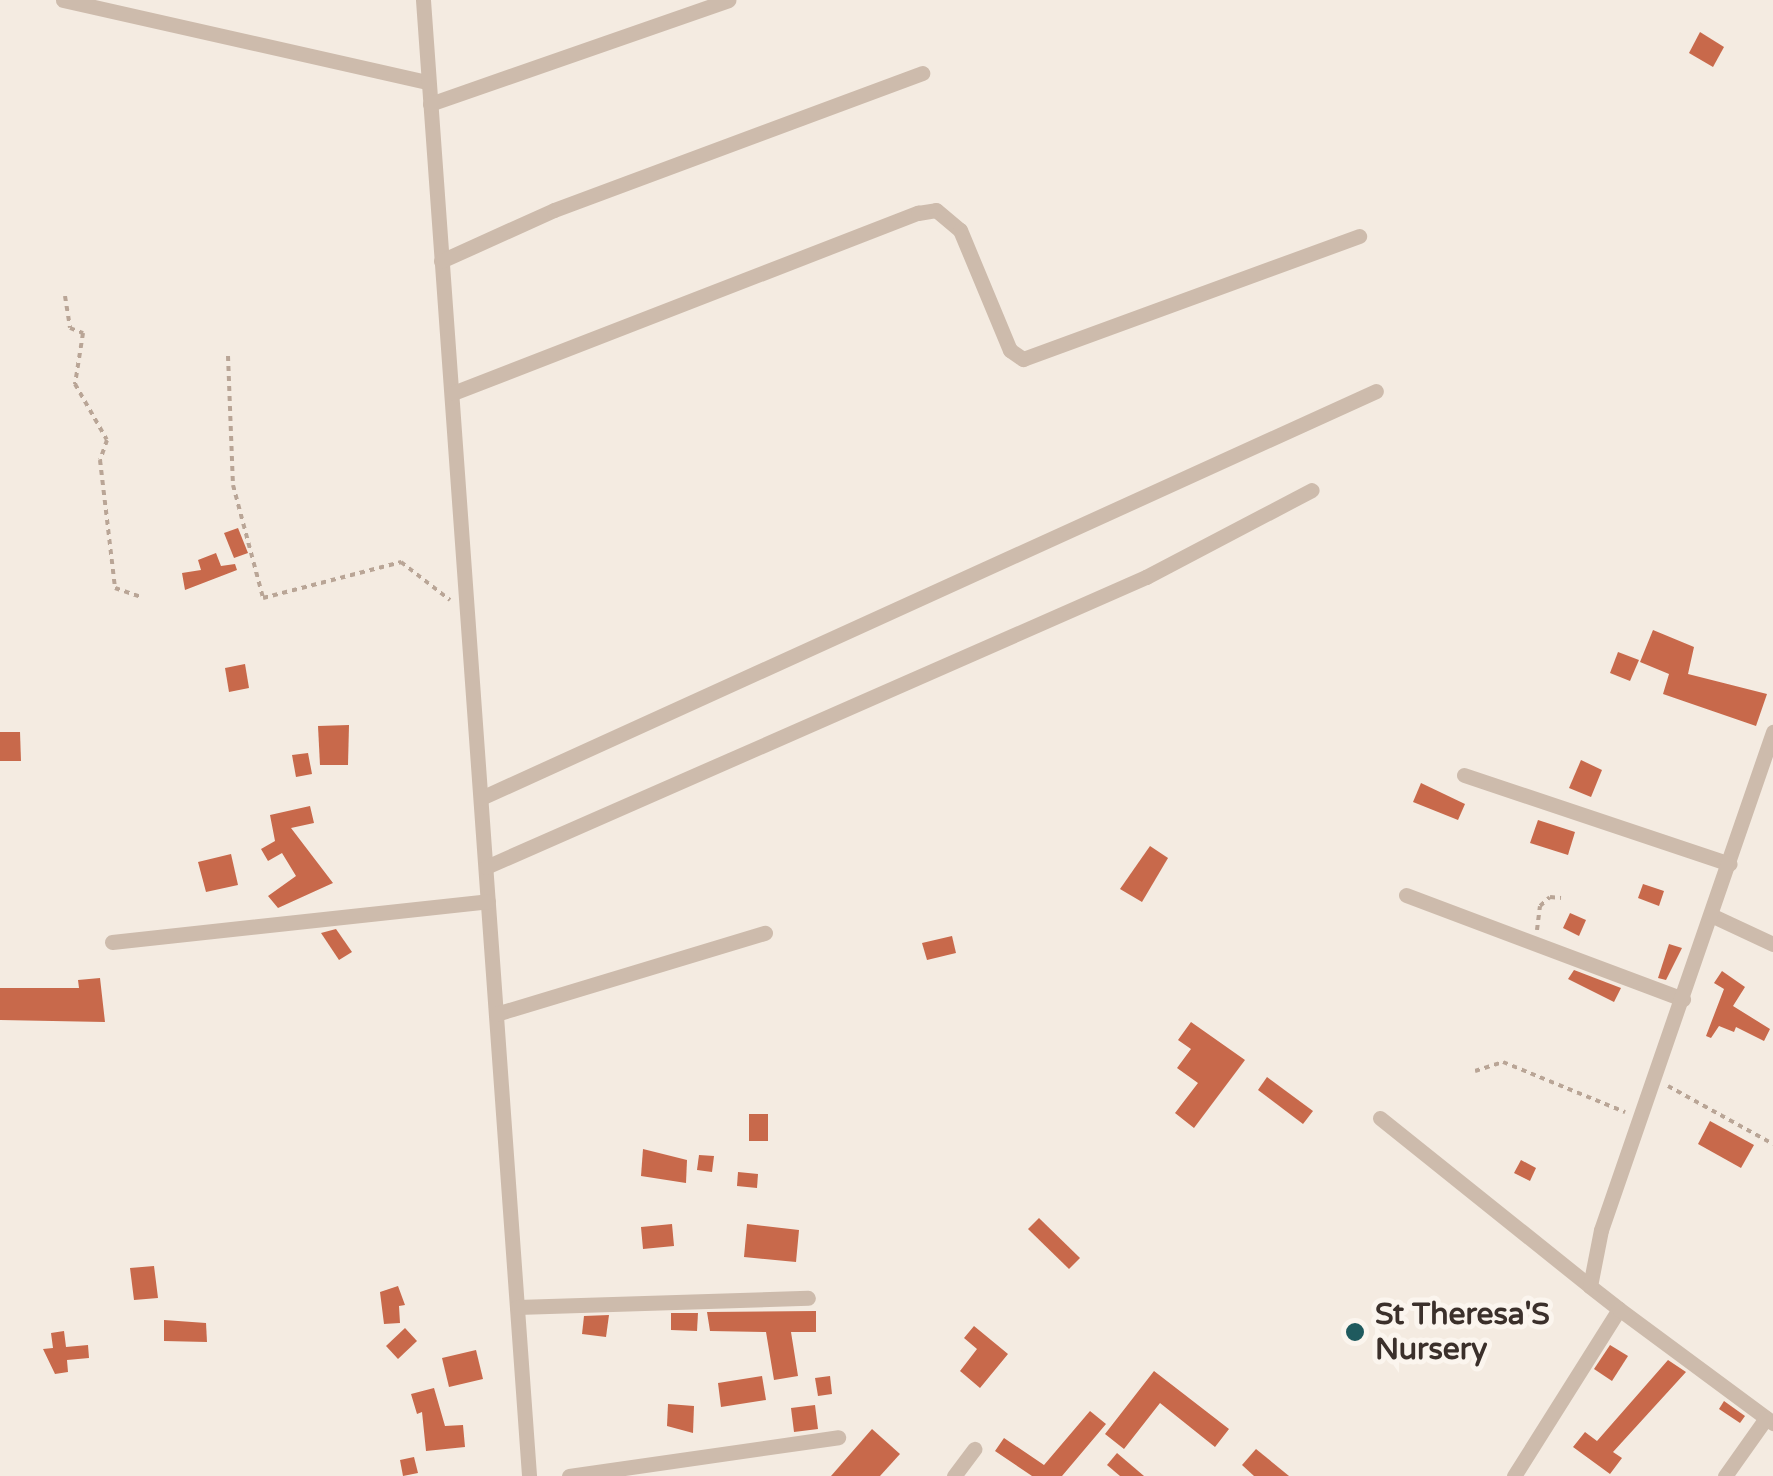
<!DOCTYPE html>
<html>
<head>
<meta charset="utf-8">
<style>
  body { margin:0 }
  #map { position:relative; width:1773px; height:1476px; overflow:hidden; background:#f4ebe1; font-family:"Varela Round",sans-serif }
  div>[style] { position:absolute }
  .building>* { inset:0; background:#c8694b }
  .path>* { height:4px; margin-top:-2px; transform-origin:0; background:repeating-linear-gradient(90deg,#b9a596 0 5px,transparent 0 10px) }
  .minor>* { height:15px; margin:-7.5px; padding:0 7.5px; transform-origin:7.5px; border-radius:7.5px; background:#cdbbac }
  .dots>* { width:28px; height:28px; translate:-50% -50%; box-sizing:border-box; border:5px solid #fbf5ee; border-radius:50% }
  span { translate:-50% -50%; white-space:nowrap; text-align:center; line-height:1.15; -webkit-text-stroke:10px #fbf5ee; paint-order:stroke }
  .poi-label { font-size:30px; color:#3b302b; font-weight:700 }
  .left { translate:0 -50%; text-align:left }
</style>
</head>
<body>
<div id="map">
  <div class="building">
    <div style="clip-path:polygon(1700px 32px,1724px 47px,1713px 67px,1689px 53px)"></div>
    <div style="clip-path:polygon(238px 528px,248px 553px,234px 558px,224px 533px)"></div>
    <div style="clip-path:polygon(216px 553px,221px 566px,235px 564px,237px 570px,185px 590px,182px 573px,201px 570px,198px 560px)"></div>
    <div style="clip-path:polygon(1653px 630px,1694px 647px,1688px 674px,1767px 694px,1756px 726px,1663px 694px,1669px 674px,1640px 662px)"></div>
    <div style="clip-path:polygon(1618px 652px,1639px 660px,1630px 681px,1610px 673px)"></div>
    <div style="clip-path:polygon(245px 664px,249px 688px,229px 692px,225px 668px)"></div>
    <div style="clip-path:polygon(349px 725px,348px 765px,320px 765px,318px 726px)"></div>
    <div style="clip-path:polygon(0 732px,20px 732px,21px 761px,0 761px)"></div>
    <div style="clip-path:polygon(308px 753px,312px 774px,296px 777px,292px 755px)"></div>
    <div style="clip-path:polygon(1581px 760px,1602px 770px,1591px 797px,1569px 788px)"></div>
    <div style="clip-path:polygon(1421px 783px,1465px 804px,1458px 820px,1413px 802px)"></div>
    <div style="clip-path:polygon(310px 806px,314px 823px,291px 828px,333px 883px,278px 908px,268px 896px,296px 876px,282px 853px,268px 861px,261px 849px,275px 841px,270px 815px)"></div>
    <div style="clip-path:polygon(1538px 820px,1575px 832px,1568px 855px,1530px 843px)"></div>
    <div style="clip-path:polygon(1150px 846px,1168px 858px,1142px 902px,1120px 889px)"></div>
    <div style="clip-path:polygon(231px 854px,238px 885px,206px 892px,198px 862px)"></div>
    <div style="clip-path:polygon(1643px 884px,1664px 891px,1659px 906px,1638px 898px)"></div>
    <div style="clip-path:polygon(1570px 913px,1586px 920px,1579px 936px,1563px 928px)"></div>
    <div style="clip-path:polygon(336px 929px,352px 952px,339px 960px,321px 933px)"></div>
    <div style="clip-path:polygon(952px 936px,956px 953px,927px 960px,922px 943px)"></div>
    <div style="clip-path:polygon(1669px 944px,1682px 948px,1666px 980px,1658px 978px)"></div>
    <div style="clip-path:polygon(1574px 970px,1621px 988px,1614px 1002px,1568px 979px)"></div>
    <div style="clip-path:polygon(1722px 971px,1745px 987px,1733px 1006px,1770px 1029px,1764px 1041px,1736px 1027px,1734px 1032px,1719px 1026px,1711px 1038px,1706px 1036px,1724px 989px,1714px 983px)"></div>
    <div style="clip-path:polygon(100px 978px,105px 1022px,0 1020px,0 988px,79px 988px,78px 980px)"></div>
    <div style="clip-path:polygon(1191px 1022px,1245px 1060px,1194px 1128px,1175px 1113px,1198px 1083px,1177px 1068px,1191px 1049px,1178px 1040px)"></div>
    <div style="clip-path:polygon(1267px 1077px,1313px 1111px,1303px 1124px,1258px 1090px)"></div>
    <div style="clip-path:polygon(749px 1114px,768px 1114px,768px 1141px,749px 1141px)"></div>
    <div style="clip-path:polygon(1710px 1121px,1754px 1145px,1741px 1168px,1698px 1144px)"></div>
    <div style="clip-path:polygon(643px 1149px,687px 1160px,686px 1183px,641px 1176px)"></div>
    <div style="clip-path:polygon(699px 1155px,714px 1156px,712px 1172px,697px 1170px)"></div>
    <div style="clip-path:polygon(1521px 1160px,1536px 1168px,1530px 1181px,1514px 1173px)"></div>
    <div style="clip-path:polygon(738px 1172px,758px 1174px,757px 1188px,737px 1186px)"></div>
    <div style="clip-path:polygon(1039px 1218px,1080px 1258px,1069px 1269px,1028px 1229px)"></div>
    <div style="clip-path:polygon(672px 1224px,674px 1246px,643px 1249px,641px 1227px)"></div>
    <div style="clip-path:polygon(747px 1224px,799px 1230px,796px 1262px,744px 1257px)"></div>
    <div style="clip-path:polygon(154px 1266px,158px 1298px,134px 1300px,130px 1268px)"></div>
    <div style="clip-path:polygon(398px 1286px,405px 1305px,399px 1306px,400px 1323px,384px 1324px,380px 1292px)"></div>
    <div style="clip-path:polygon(816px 1311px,816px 1332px,791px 1332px,798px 1376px,774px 1380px,766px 1332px,710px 1331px,707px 1312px)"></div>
    <div style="clip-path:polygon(671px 1313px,698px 1313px,697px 1331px,671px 1330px)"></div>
    <div style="clip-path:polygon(609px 1315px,606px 1337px,582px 1334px,584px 1316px)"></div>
    <div style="clip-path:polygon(164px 1320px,206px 1323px,207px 1342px,164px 1341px)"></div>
    <div style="clip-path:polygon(974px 1326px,1008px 1354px,980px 1388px,960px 1371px,977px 1349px,964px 1338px)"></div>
    <div style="clip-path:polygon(405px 1328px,417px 1341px,398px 1359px,386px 1346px)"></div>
    <div style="clip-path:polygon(64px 1331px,66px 1347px,88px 1345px,89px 1358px,67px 1360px,68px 1372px,55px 1374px,43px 1349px,53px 1348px,51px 1333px)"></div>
    <div style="clip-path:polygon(1610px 1345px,1628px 1356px,1612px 1381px,1594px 1369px)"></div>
    <div style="clip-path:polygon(476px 1350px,483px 1379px,449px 1387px,442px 1358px)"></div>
    <div style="clip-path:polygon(1668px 1360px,1686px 1372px,1613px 1452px,1622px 1458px,1610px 1474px,1573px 1447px,1585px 1432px,1597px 1441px)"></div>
    <div style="clip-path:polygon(1154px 1371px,1229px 1429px,1215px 1447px,1160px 1403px,1124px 1449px,1105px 1434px)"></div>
    <div style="clip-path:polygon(762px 1376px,766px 1400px,721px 1407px,718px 1383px)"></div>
    <div style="clip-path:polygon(830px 1376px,832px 1394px,818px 1396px,815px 1378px)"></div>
    <div style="clip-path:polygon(434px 1388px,445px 1426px,463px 1425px,465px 1447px,426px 1451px,422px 1412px,417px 1414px,411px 1394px)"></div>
    <div style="clip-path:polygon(1724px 1401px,1745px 1416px,1740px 1423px,1719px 1409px)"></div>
    <div style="clip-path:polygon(668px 1404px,694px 1406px,693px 1433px,667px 1426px)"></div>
    <div style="clip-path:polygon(815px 1405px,818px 1429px,794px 1432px,791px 1408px)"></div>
    <div style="clip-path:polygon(1090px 1411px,1106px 1424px,1062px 1476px,1032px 1476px,995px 1451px,1004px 1438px,1044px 1465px)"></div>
    <div style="clip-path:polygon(872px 1429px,900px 1454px,880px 1476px,831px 1476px)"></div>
    <div style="clip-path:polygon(1256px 1449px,1289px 1476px,1254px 1476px,1242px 1465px)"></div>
    <div style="clip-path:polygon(1117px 1453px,1144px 1476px,1120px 1476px,1107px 1465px)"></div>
    <div style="clip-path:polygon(414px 1457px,418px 1473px,403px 1476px,400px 1460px)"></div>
  </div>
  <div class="path">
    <div style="left:65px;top:296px;width:32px;rotate:81deg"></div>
    <div style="left:70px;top:328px;width:14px;rotate:21deg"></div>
    <div style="left:83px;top:333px;width:52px;rotate:98.9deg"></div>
    <div style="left:75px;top:384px;width:64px;rotate:60.3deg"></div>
    <div style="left:107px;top:440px;width:21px;rotate:109deg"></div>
    <div style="left:100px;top:460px;width:129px;rotate:83.3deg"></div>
    <div style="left:115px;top:588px;width:28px;rotate:19deg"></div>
    <div style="left:228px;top:356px;width:129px;rotate:87.8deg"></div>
    <div style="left:233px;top:485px;width:117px;rotate:75.1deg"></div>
    <div style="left:263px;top:598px;width:143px;rotate:-14.6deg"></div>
    <div style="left:401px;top:562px;width:62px;rotate:37.8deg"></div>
    <div style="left:1537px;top:930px;width:24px;rotate:-83deg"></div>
    <div style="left:1540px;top:906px;width:13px;rotate:-42deg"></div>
    <div style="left:1550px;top:897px;width:11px;rotate:5deg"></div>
    <div style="left:1475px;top:1071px;width:29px;rotate:-18deg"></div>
    <div style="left:1503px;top:1062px;width:132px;rotate:22.3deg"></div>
    <div style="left:1668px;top:1086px;width:120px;rotate:28.9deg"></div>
  </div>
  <div class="minor">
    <div style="left:63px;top:0;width:374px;rotate:12.7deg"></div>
    <div style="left:423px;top:0;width:1480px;rotate:85.89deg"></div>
    <div style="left:430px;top:104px;width:316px;rotate:-19.2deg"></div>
    <div style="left:441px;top:261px;width:124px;rotate:-24.3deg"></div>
    <div style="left:554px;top:210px;width:393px;rotate:-20.4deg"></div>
    <div style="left:453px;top:393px;width:499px;rotate:-21.2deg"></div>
    <div style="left:918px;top:213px;width:18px;rotate:-9deg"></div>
    <div style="left:936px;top:210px;width:31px;rotate:40deg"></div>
    <div style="left:960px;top:230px;width:130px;rotate:67.4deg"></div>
    <div style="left:1010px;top:350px;width:16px;rotate:35deg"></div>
    <div style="left:1023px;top:359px;width:358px;rotate:-20.1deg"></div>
    <div style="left:1464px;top:775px;width:280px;rotate:18.5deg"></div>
    <div style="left:481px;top:798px;width:983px;rotate:-24.45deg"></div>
    <div style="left:486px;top:867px;width:721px;rotate:-23.72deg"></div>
    <div style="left:1146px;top:577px;width:187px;rotate:-27.7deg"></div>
    <div style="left:1406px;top:895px;width:296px;rotate:20.6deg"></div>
    <div style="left:1713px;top:916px;width:66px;rotate:25deg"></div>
    <div style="left:112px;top:942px;width:378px;rotate:-6.2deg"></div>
    <div style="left:496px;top:1014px;width:281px;rotate:-16.8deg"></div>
    <div style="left:1380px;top:1118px;width:269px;rotate:38.7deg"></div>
    <div style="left:517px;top:1307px;width:291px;rotate:-1.8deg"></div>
    <div style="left:1619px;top:1309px;width:37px;rotate:-142deg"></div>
    <div style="left:1590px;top:1286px;width:57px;rotate:-78.9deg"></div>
    <div style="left:1601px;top:1230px;width:527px;rotate:-70.95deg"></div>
    <div style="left:569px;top:1476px;width:272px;rotate:-8.2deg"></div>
    <div style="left:954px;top:1476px;width:34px;rotate:-53deg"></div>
    <div style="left:1514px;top:1476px;width:197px;rotate:-57.8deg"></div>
    <div style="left:1619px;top:1309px;width:192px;rotate:36.5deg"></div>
    <div style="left:1725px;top:1476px;width:71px;rotate:-54.7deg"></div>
  </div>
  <div class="dots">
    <div style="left:1355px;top:1332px;background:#1f5a5e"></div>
  </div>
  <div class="poi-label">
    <span class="left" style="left:1375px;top:1332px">St Theresa'S<br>Nursery</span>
  </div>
</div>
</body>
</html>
